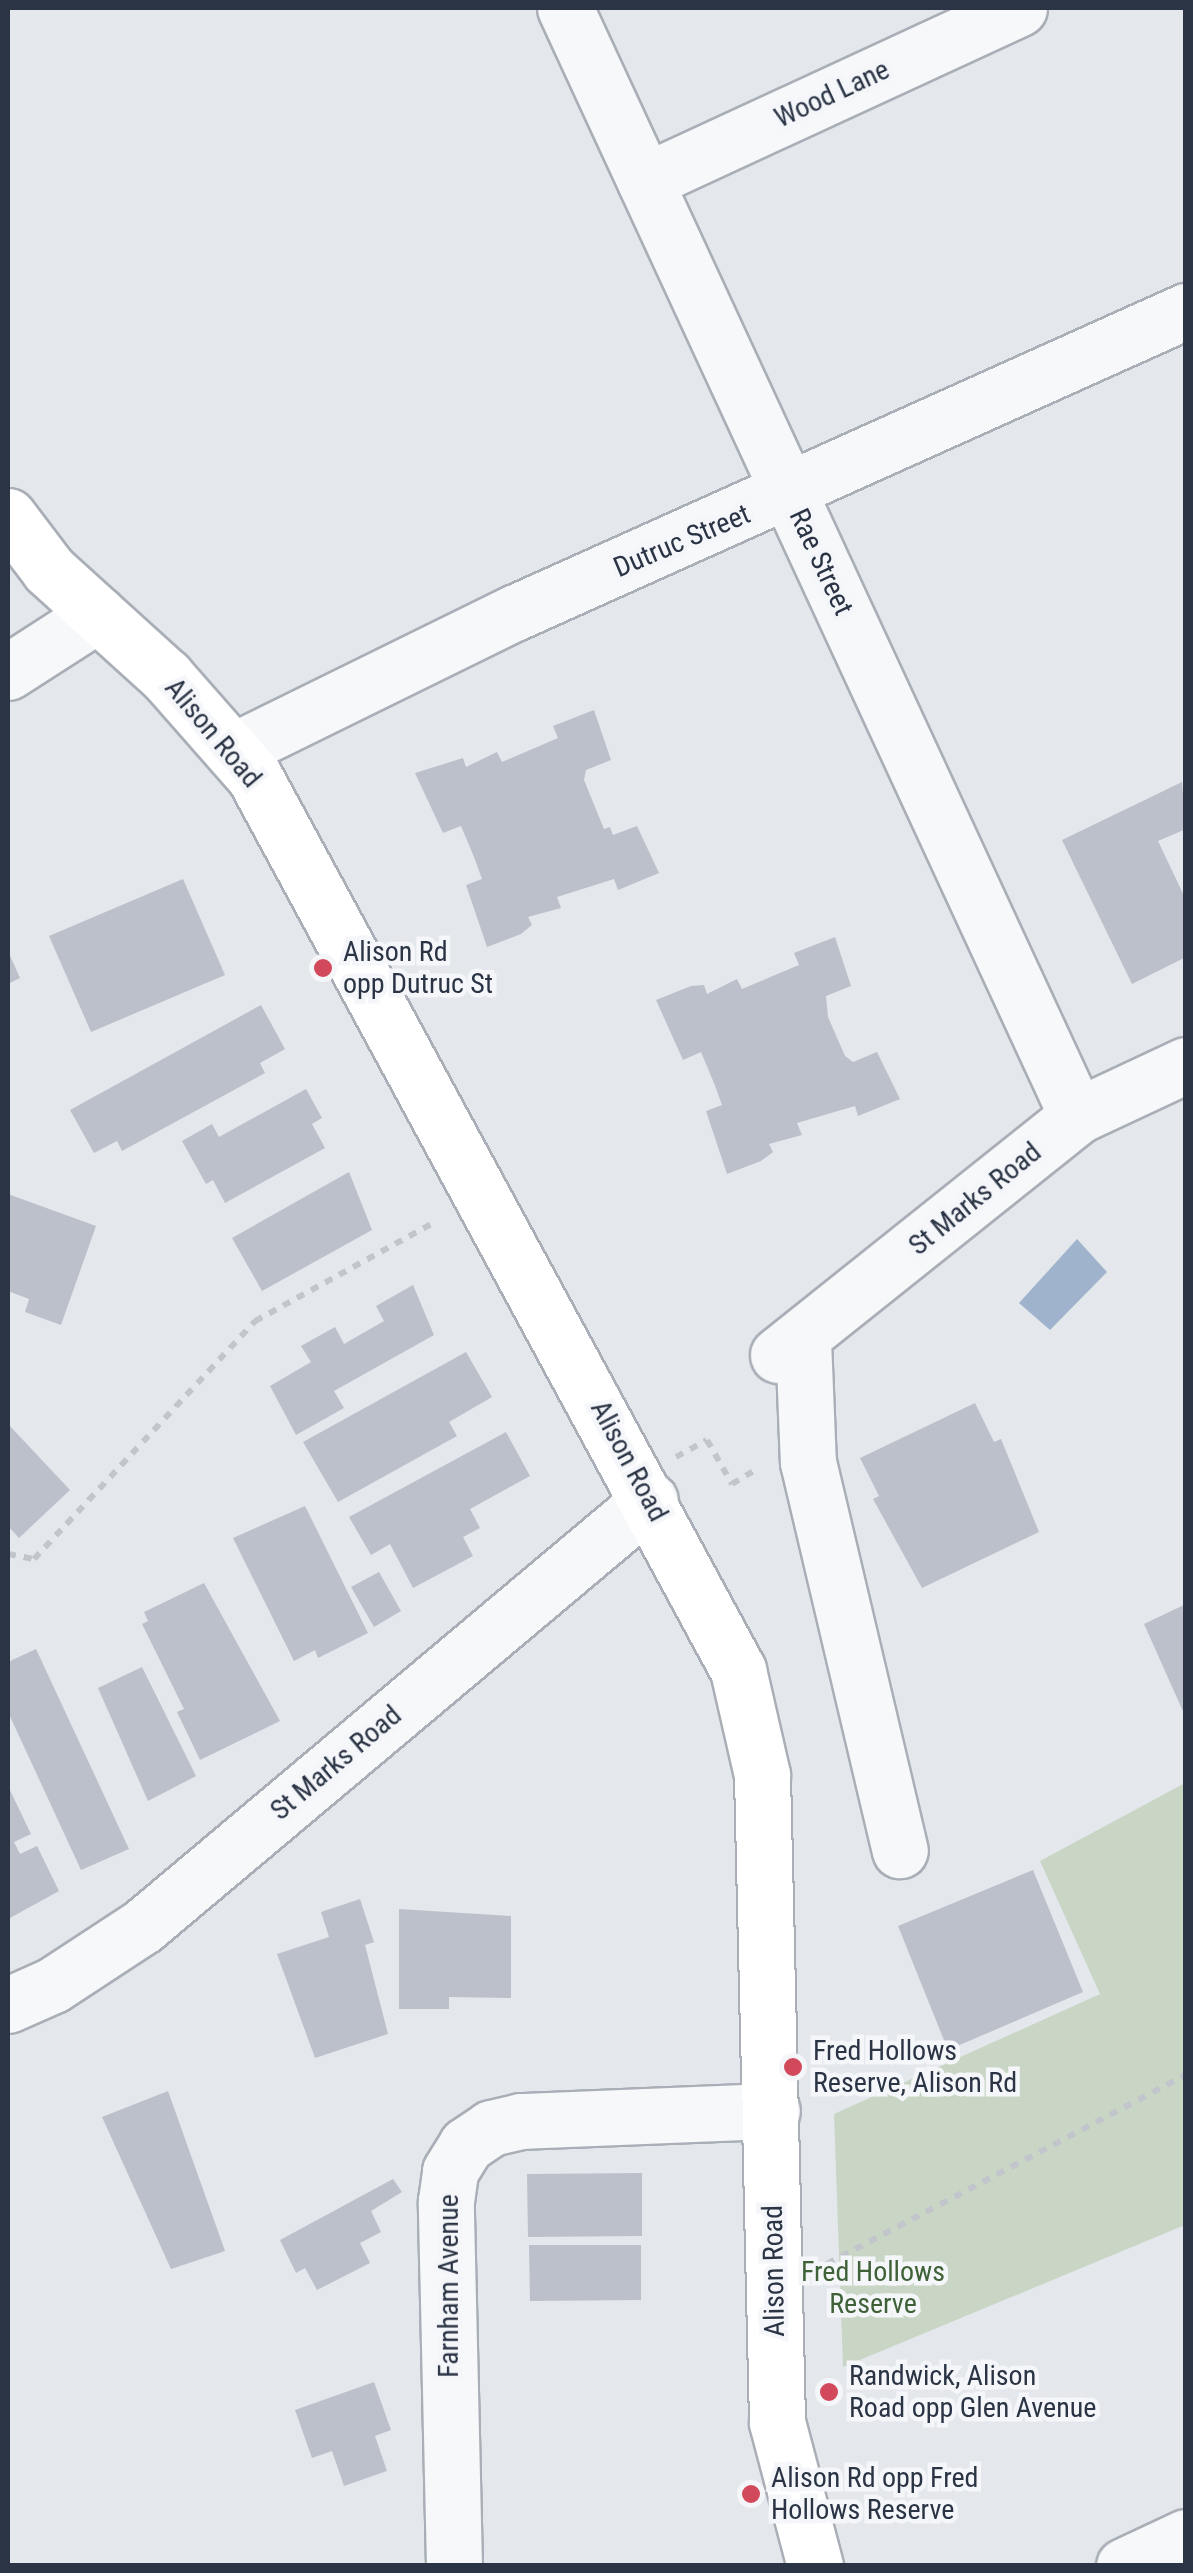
<!DOCTYPE html>
<html>
<head>
<meta charset="utf-8">
<style>
  body { margin:0 }
  #map { position:relative; width:1193px; height:2573px; overflow:hidden; background:#e4e7ec; font-family:"Roboto Condensed",sans-serif }
  div>[style] { position:absolute }
  .green>* { inset:0; background:#c9d6c5 }
  .water>* { inset:0; background:#9fb4cc }
  .building>* { inset:0; background:#bbc0ca }
  .path>* { height:6px; margin-top:-3px; transform-origin:0; background:repeating-linear-gradient(90deg,#c2c5cb 0 8px,transparent 0 16px) }
  .roads { filter:drop-shadow(2px 0 #a9aeb7) drop-shadow(-2px 0 #a9aeb7) drop-shadow(0 2px #a9aeb7) drop-shadow(0 -2px #a9aeb7) }
  .minor>* { height:55px; margin:-27.5px; padding:0 27.5px; transform-origin:27.5px; border-radius:27.5px; background:#f7f8fa }
  .major>* { height:55px; margin:-27.5px; padding:0 27.5px; transform-origin:27.5px; border-radius:27.5px; background:#fff }
  .dots>* { width:28px; height:28px; translate:-50% -50%; box-sizing:border-box; border:5px solid #f4f6f9; border-radius:50% }
  span { translate:-50% -50%; white-space:nowrap; text-align:center; line-height:1.15; -webkit-text-stroke:9px #f4f6f9; paint-order:stroke }
  .street-label { font-size:28px; color:#2b3445 }
  .poi-label { font-size:28px; color:#2b3445 }
  .left { translate:0 -50%; text-align:left }
  .park-label { font-size:28px; color:#3f6138 }
  .frame { position:absolute; inset:0; border:10px solid #2b3445; pointer-events:none }
</style>
</head>
<body>
<div id="map">
  <div class="green">
    <div style="clip-path:polygon(1185px 1783px,1185px 2225px,843px 2367px,834px 2114px,1100px 1994px,1040px 1861px)"></div>
  </div>
  <div class="water">
    <div style="clip-path:polygon(1077px 1239px,1107px 1272px,1050px 1330px,1019px 1303px)"></div>
  </div>
  <div class="building">
    <div style="clip-path:polygon(594px 710px,611px 760px,586px 770px,584px 780px,604px 829px,610px 827px,613px 835px,637px 826px,659px 873px,618px 890px,614px 879px,557px 897px,561px 908px,528px 917px,532px 925px,521px 934px,487px 947px,466px 885px,482px 879px,474px 857px,461px 826px,443px 833px,415px 773px,463px 758px,466px 767px,497px 752px,502px 762px,558px 738px,553px 726px)"></div>
    <div style="clip-path:polygon(1182px 782px,1186px 829px,1158px 841px,1186px 900px,1186px 957px,1132px 984px,1062px 840px)"></div>
    <div style="clip-path:polygon(183px 879px,225px 975px,91px 1032px,49px 936px)"></div>
    <div style="clip-path:polygon(835px 937px,851px 986px,826px 996px,828px 1017px,845px 1056px,853px 1062px,877px 1052px,900px 1099px,858px 1116px,855px 1106px,797px 1123px,802px 1135px,769px 1144px,773px 1152px,761px 1161px,727px 1174px,706px 1111px,722px 1105px,714px 1083px,701px 1052px,683px 1060px,656px 1000px,691px 986px,704px 985px,707px 994px,737px 979px,742px 989px,799px 965px,794px 953px)"></div>
    <div style="clip-path:polygon(8px 951px,20px 978px,8px 984px)"></div>
    <div style="clip-path:polygon(261px 1005px,285px 1049px,260px 1063px,265px 1073px,122px 1151px,117px 1141px,94px 1153px,70px 1110px)"></div>
    <div style="clip-path:polygon(306px 1089px,322px 1118px,312px 1124px,325px 1148px,225px 1203px,213px 1180px,206px 1184px,182px 1141px,212px 1124px,219px 1137px)"></div>
    <div style="clip-path:polygon(349px 1172px,372px 1230px,262px 1291px,232px 1238px)"></div>
    <div style="clip-path:polygon(8px 1194px,96px 1226px,61px 1325px,25px 1312px,29px 1299px,8px 1291px)"></div>
    <div style="clip-path:polygon(413px 1285px,434px 1335px,334px 1391px,344px 1408px,296px 1435px,270px 1386px,311px 1362px,301px 1346px,335px 1327px,344px 1344px,384px 1321px,376px 1306px)"></div>
    <div style="clip-path:polygon(466px 1352px,492px 1397px,449px 1422px,457px 1436px,338px 1502px,303px 1442px)"></div>
    <div style="clip-path:polygon(975px 1403px,994px 1442px,1001px 1439px,1039px 1532px,922px 1588px,873px 1499px,879px 1496px,860px 1458px)"></div>
    <div style="clip-path:polygon(8px 1424px,70px 1490px,19px 1538px,8px 1526px)"></div>
    <div style="clip-path:polygon(506px 1432px,530px 1476px,470px 1509px,480px 1528px,463px 1537px,473px 1556px,413px 1588px,390px 1544px,371px 1555px,349px 1517px)"></div>
    <div style="clip-path:polygon(305px 1506px,368px 1633px,318px 1658px,315px 1650px,294px 1661px,233px 1538px)"></div>
    <div style="clip-path:polygon(379px 1572px,401px 1611px,374px 1627px,351px 1587px)"></div>
    <div style="clip-path:polygon(204px 1583px,280px 1721px,200px 1760px,177px 1712px,184px 1709px,142px 1624px,148px 1621px,144px 1612px)"></div>
    <div style="clip-path:polygon(1186px 1604px,1186px 1718px,1144px 1624px)"></div>
    <div style="clip-path:polygon(36px 1649px,129px 1849px,81px 1870px,8px 1712px,8px 1662px)"></div>
    <div style="clip-path:polygon(142px 1667px,196px 1776px,148px 1801px,98px 1688px)"></div>
    <div style="clip-path:polygon(8px 1786px,31px 1834px,14px 1842px,20px 1854px,37px 1846px,59px 1891px,10px 1918px)"></div>
    <div style="clip-path:polygon(1033px 1870px,1083px 1992px,948px 2050px,898px 1926px)"></div>
    <div style="clip-path:polygon(360px 1899px,374px 1942px,365px 1945px,388px 2034px,315px 2058px,277px 1954px,329px 1937px,321px 1912px)"></div>
    <div style="clip-path:polygon(399px 1909px,511px 1916px,511px 1998px,449px 1997px,449px 2009px,399px 2009px)"></div>
    <div style="clip-path:polygon(168px 2091px,225px 2251px,171px 2269px,102px 2117px)"></div>
    <div style="clip-path:polygon(642px 2173px,642px 2236px,528px 2237px,527px 2174px)"></div>
    <div style="clip-path:polygon(393px 2179px,402px 2192px,371px 2211px,381px 2232px,360px 2243px,370px 2263px,317px 2290px,305px 2268px,296px 2273px,280px 2240px)"></div>
    <div style="clip-path:polygon(529px 2245px,641px 2245px,641px 2300px,530px 2301px)"></div>
    <div style="clip-path:polygon(374px 2382px,391px 2430px,375px 2436px,387px 2471px,344px 2486px,332px 2451px,312px 2458px,295px 2410px)"></div>
  </div>
  <div class="path">
    <div style="left:676px;top:1457px;width:35px;rotate:-29deg"></div>
    <div style="left:707px;top:1440px;width:51px;rotate:60.4deg"></div>
    <div style="left:732px;top:1484px;width:31px;rotate:-31deg"></div>
    <div style="left:8px;top:1554px;width:26px;rotate:11deg"></div>
    <div style="left:34px;top:1559px;width:325px;rotate:-47.1deg"></div>
    <div style="left:255px;top:1321px;width:203px;rotate:-28.8deg"></div>
    <div style="left:827px;top:2264px;width:406px;rotate:-27.8deg"></div>
  </div>
  <div class="roads">
    <div class="minor">
      <div style="left:565px;top:8px;width:1221px;rotate:65.2deg"></div>
      <div style="left:645px;top:181px;width:412px;rotate:-24.8deg"></div>
      <div style="left:8px;top:672px;width:107px;rotate:-32.8deg"></div>
      <div style="left:235px;top:750px;width:311px;rotate:-26.2deg"></div>
      <div style="left:514px;top:613px;width:737px;rotate:-24.2deg"></div>
      <div style="left:803px;top:1340px;width:122px;rotate:87.7deg"></div>
      <div style="left:808px;top:1462px;width:399px;rotate:76.7deg"></div>
      <div style="left:778px;top:1355px;width:383px;rotate:-38.6deg"></div>
      <div style="left:1077px;top:1116px;width:120px;rotate:-25.1deg"></div>
      <div style="left:8px;top:2005px;width:49px;rotate:-24deg"></div>
      <div style="left:53px;top:1985px;width:108px;rotate:-33.2deg"></div>
      <div style="left:143px;top:1926px;width:662px;rotate:-40.04deg"></div>
      <div style="left:454px;top:2566px;width:365px;rotate:-91.3deg"></div>
      <div style="left:446px;top:2201px;width:30px;rotate:-82deg"></div>
      <div style="left:450px;top:2171px;width:31px;rotate:-58deg"></div>
      <div style="left:466px;top:2145px;width:30px;rotate:-34deg"></div>
      <div style="left:491px;top:2128px;width:31px;rotate:-13deg"></div>
      <div style="left:521px;top:2121px;width:251px;rotate:-2.3deg"></div>
      <div style="left:1124px;top:2566px;width:68px;rotate:-25.1deg"></div>
    </div>
    <div class="major">
      <div style="left:8px;top:516px;width:68px;rotate:52.8deg"></div>
      <div style="left:49px;top:570px;width:158px;rotate:42.2deg"></div>
      <div style="left:166px;top:676px;width:133px;rotate:48.7deg"></div>
      <div style="left:254px;top:776px;width:1017px;rotate:61.57deg"></div>
      <div style="left:738px;top:1670px;width:108px;rotate:77.1deg"></div>
      <div style="left:762px;top:1775px;width:647px;rotate:88.67deg"></div>
      <div style="left:777px;top:2422px;width:149px;rotate:75.2deg"></div>
    </div>
  </div>
  <div class="dots">
    <div style="left:323px;top:968px;background:#d1495b"></div>
    <div style="left:793px;top:2067px;background:#d1495b"></div>
    <div style="left:829px;top:2392px;background:#d1495b"></div>
    <div style="left:751px;top:2494px;background:#d1495b"></div>
  </div>
  <div class="street-label">
    <span style="left:832px;top:94px;rotate:-25deg">Wood Lane</span>
    <span style="left:682px;top:541px;rotate:-23deg">Dutruc Street</span>
    <span style="left:821px;top:562px;rotate:65deg">Rae Street</span>
    <span style="left:213px;top:733px;rotate:50deg">Alison Road</span>
    <span style="left:975px;top:1199px;rotate:-39deg">St Marks Road</span>
    <span style="left:629px;top:1461px;rotate:62deg">Alison Road</span>
    <span style="left:336px;top:1763px;rotate:-40deg">St Marks Road</span>
    <span style="left:774px;top:2271px;rotate:-91deg">Alison Road</span>
    <span style="left:449px;top:2286px;rotate:-90deg">Farnham Avenue</span>
  </div>
  <div class="poi-label">
    <span class="left" style="left:343px;top:968px">Alison Rd<br>opp Dutruc St</span>
    <span class="left" style="left:813px;top:2067px">Fred Hollows<br>Reserve, Alison Rd</span>
    <span class="left" style="left:849px;top:2392px">Randwick, Alison<br>Road opp Glen Avenue</span>
    <span class="left" style="left:771px;top:2494px">Alison Rd opp Fred<br>Hollows Reserve</span>
  </div>
  <div class="park-label">
    <span style="left:873px;top:2288px">Fred Hollows<br>Reserve</span>
  </div>
  <div class="frame"></div>
</div>
</body>
</html>
